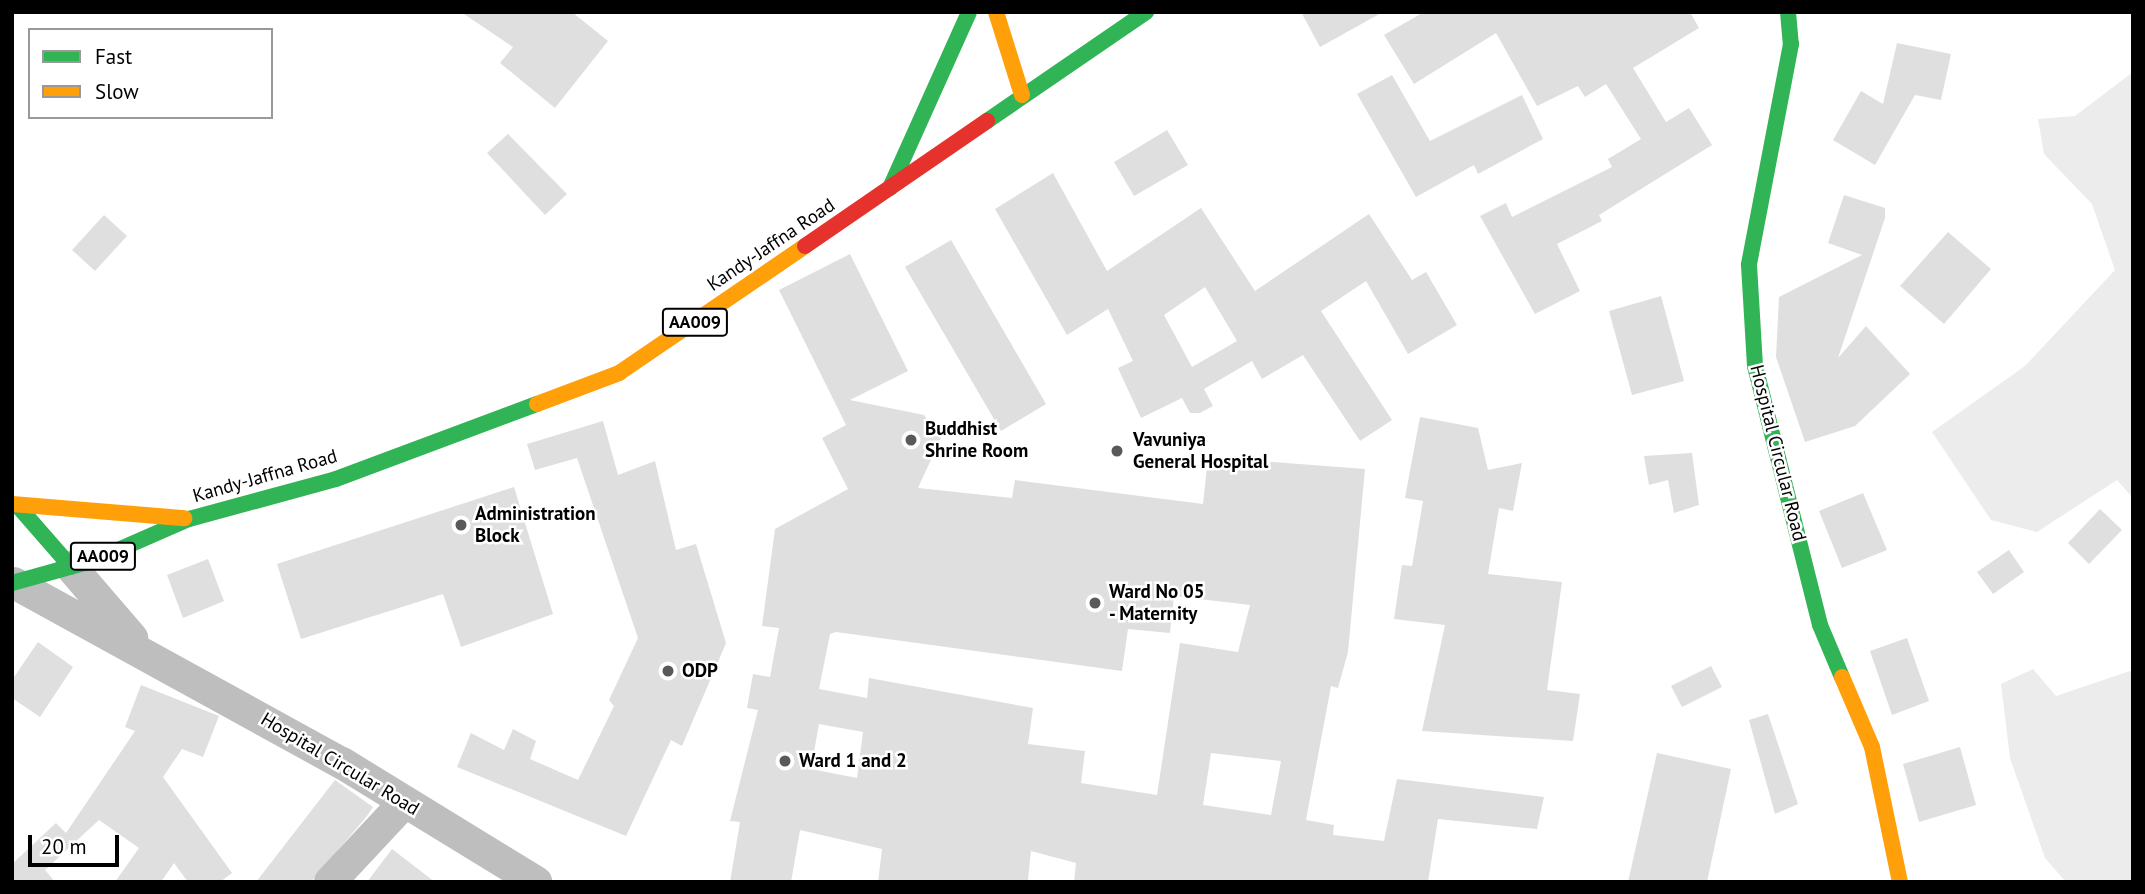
<!DOCTYPE html>
<html>
<head>
<meta charset="utf-8">
<style>
  body { margin:0 }
  #map { position:relative; width:2145px; height:894px; overflow:hidden; background:#fff; font-family:"PT Sans",sans-serif }
  div>[style] { position:absolute }
  .green>* { inset:0; background:#ececec }
  .building>* { inset:0; background:#dfdfdf }
  .street>* { height:32px; margin:-16px; padding:0 16px; transform-origin:16px; border-radius:16px; background:#bebebe }
  .fast>* { height:16px; margin:-8px; padding:0 8px; transform-origin:8px; border-radius:8px; background:#30b455 }
  .slow>* { height:16px; margin:-8px; padding:0 8px; transform-origin:8px; border-radius:8px; background:#ff9f0a }
  .jam>* { height:16px; margin:-8px; padding:0 8px; transform-origin:8px; border-radius:8px; background:#e5322d }
  .dots>* { width:19px; height:19px; translate:-50% -50%; box-sizing:border-box; border:4px solid #fff; border-radius:50% }
  span { translate:-50% -50%; white-space:nowrap; text-align:center; line-height:1.15; -webkit-text-stroke:5px #fff; paint-order:stroke }
  .shield-label span { padding:2px 5px; background:#fff; border:2px solid; border-radius:5px; -webkit-text-stroke-width:0 }
  .shield-label { font-size:18px; color:#000; font-weight:700 }
  .street-label { font-size:19px; color:#000 }
  .poi-label { font-size:19px; color:#000; font-weight:700 }
  .left { translate:0 -50%; text-align:left }
  .frame { position:absolute; inset:0; border:14px solid #000; pointer-events:none }
  .legend { position:absolute; left:28px; top:28px; width:245px; height:91px; box-sizing:border-box; background:#fff; border:2px solid #999; margin:0; padding:9px 12px; list-style:none; font-size:21px; color:#000 }
  .legend li { display:flex; align-items:center; gap:14px; height:35px }
  .legend b { width:35px; border:2px solid #999 }
  .scale { position:absolute; left:28px; top:835px; width:91px; height:32px; box-sizing:border-box; border:4px solid #000; border-top:0; padding-left:9px; font-size:21px; line-height:24px; white-space:nowrap; color:#000; -webkit-text-stroke:5px #fff; paint-order:stroke }
</style>
</head>
<body>
<div id="map">
  <div class="green">
    <div style="clip-path:polygon(2133px 72px,2133px 498px,2117px 480px,2037px 532px,1991px 520px,1932px 432px,2025px 366px,2115px 270px,2092px 204px,2044px 154px,2038px 119px,2075px 116px)"></div>
    <div style="clip-path:polygon(2033px 669px,2056px 696px,2133px 670px,2133px 882px,2066px 882px,2045px 858px,2010px 758px,2001px 684px)"></div>
  </div>
  <div class="building">
    <div style="clip-path:polygon(461px 12px,572px 12px,608px 41px,555px 108px,500px 63px,513px 47px)"></div>
    <div style="clip-path:polygon(1301px 12px,1383px 12px,1320px 47px)"></div>
    <div style="clip-path:polygon(1424px 12px,1690px 12px,1699px 28px,1633px 68px,1666px 122px,1689px 108px,1712px 145px,1599px 215px,1602px 221px,1557px 244px,1580px 291px,1535px 314px,1480px 216px,1506px 203px,1512px 217px,1612px 167px,1608px 159px,1641px 139px,1606px 84px,1585px 97px,1578px 86px,1537px 106px,1496px 33px,1414px 84px,1384px 35px)"></div>
    <div style="clip-path:polygon(1897px 43px,1951px 54px,1941px 100px,1915px 95px,1875px 165px,1833px 140px,1861px 91px,1883px 104px)"></div>
    <div style="clip-path:polygon(1392px 75px,1430px 141px,1522px 95px,1543px 139px,1478px 174px,1474px 165px,1416px 197px,1357px 94px)"></div>
    <div style="clip-path:polygon(1167px 130px,1188px 165px,1134px 196px,1114px 162px)"></div>
    <div style="clip-path:polygon(508px 134px,567px 194px,545px 215px,487px 153px)"></div>
    <div style="clip-path:polygon(evenodd,1053px 173px,1107px 271px,1201px 208px,1255px 291px,1369px 214px,1412px 280px,1426px 272px,1457px 325px,1408px 354px,1366px 281px,1321px 311px,1392px 420px,1360px 441px,1303px 355px,1262px 379px,1252px 361px,1204px 389px,1213px 406px,1200px 413px,1190px 413px,1182px 398px,1141px 418px,1118px 368px,1133px 361px,1108px 309px,1067px 335px,995px 209px,1053px 173px,1205px 287px,1237px 341px,1192px 367px,1164px 315px,1205px 287px)"></div>
    <div style="clip-path:polygon(1844px 195px,1885px 208px,1885px 218px,1838px 358px,1866px 326px,1910px 374px,1855px 426px,1805px 442px,1776px 357px,1779px 297px,1862px 255px,1828px 243px)"></div>
    <div style="clip-path:polygon(104px 215px,127px 236px,95px 271px,72px 250px)"></div>
    <div style="clip-path:polygon(1948px 232px,1991px 269px,1944px 324px,1900px 286px)"></div>
    <div style="clip-path:polygon(951px 240px,1046px 404px,1001px 431px,905px 267px)"></div>
    <div style="clip-path:polygon(evenodd,850px 254px,908px 371px,850px 400px,924px 415px,941px 438px,918px 488px,1012px 498px,1015px 480px,1203px 504px,1208px 457px,1365px 469px,1348px 652px,1338px 688px,1331px 686px,1306px 820px,1334px 825px,1333px 835px,1384px 841px,1397px 779px,1544px 797px,1537px 829px,1438px 819px,1428px 882px,1074px 882px,1076px 863px,1031px 851px,1028px 880px,878px 882px,882px 849px,800px 830px,791px 882px,730px 882px,740px 822px,730px 821px,758px 710px,747px 708px,753px 674px,770px 677px,779px 628px,762px 626px,775px 529px,848px 489px,822px 438px,846px 425px,779px 290px,850px 254px,1174px 596px,1250px 605px,1238px 652px,1180px 643px,1157px 795px,1081px 783px,1085px 751px,1028px 744px,1033px 708px,869px 678px,867px 698px,819px 689px,830px 634px,836px 632px,1122px 671px,1128px 629px,1170px 633px,1174px 596px,850px 254px,819px 724px,863px 732px,857px 778px,811px 769px,819px 724px,850px 254px,1211px 753px,1281px 761px,1271px 815px,1203px 805px,1211px 753px)"></div>
    <div style="clip-path:polygon(1661px 296px,1684px 381px,1632px 395px,1609px 311px)"></div>
    <div style="clip-path:polygon(1420px 417px,1478px 428px,1488px 470px,1522px 463px,1513px 511px,1499px 508px,1488px 574px,1562px 582px,1547px 690px,1580px 694px,1573px 741px,1422px 731px,1445px 625px,1394px 619px,1402px 565px,1412px 566px,1423px 501px,1405px 498px)"></div>
    <div style="clip-path:polygon(603px 421px,618px 475px,655px 461px,676px 550px,696px 544px,726px 643px,682px 746px,671px 740px,626px 836px,457px 767px,471px 733px,504px 750px,513px 729px,536px 741px,530px 759px,578px 780px,614px 706px,609px 700px,638px 638px,577px 458px,535px 470px,527px 444px)"></div>
    <div style="clip-path:polygon(1692px 453px,1699px 505px,1674px 513px,1668px 480px,1649px 485px,1644px 456px)"></div>
    <div style="clip-path:polygon(514px 487px,553px 614px,461px 647px,443px 594px,301px 639px,277px 564px)"></div>
    <div style="clip-path:polygon(1863px 493px,1887px 550px,1842px 568px,1819px 511px)"></div>
    <div style="clip-path:polygon(2100px 509px,2122px 530px,2089px 564px,2068px 543px)"></div>
    <div style="clip-path:polygon(2009px 550px,2024px 572px,1993px 594px,1977px 572px)"></div>
    <div style="clip-path:polygon(208px 559px,224px 601px,183px 618px,167px 575px)"></div>
    <div style="clip-path:polygon(1907px 638px,1929px 701px,1892px 715px,1870px 651px)"></div>
    <div style="clip-path:polygon(38px 642px,73px 667px,40px 717px,12px 698px,12px 680px)"></div>
    <div style="clip-path:polygon(1711px 666px,1722px 687px,1682px 707px,1671px 686px)"></div>
    <div style="clip-path:polygon(141px 685px,219px 716px,203px 757px,182px 749px,163px 777px,232px 873px,220px 882px,188px 882px,174px 863px,161px 882px,115px 882px,139px 848px,99px 820px,45px 870px,55px 882px,12px 882px,12px 864px,56px 823px,66px 833px,135px 731px,125px 727px)"></div>
    <div style="clip-path:polygon(1768px 714px,1798px 804px,1775px 814px,1749px 720px)"></div>
    <div style="clip-path:polygon(1960px 747px,1976px 805px,1919px 822px,1903px 764px)"></div>
    <div style="clip-path:polygon(1657px 753px,1731px 769px,1707px 882px,1628px 882px)"></div>
    <div style="clip-path:polygon(335px 780px,373px 807px,367px 816px,311px 882px,256px 882px)"></div>
    <div style="clip-path:polygon(392px 849px,435px 882px,367px 882px)"></div>
  </div>
  <div class="street">
    <div style="left:71px;top:567px;width:94px;rotate:49.3deg"></div>
    <div style="left:14px;top:583px;width:374px;rotate:28.8deg"></div>
    <div style="left:342px;top:763px;width:228px;rotate:31.5deg"></div>
    <div style="left:330px;top:882px;width:108px;rotate:-46.9deg"></div>
  </div>
  <div class="fast">
    <div style="left:1788px;top:12px;width:32px;rotate:85deg"></div>
    <div style="left:1791px;top:44px;width:225px;rotate:100.8deg"></div>
    <div style="left:1749px;top:265px;width:101px;rotate:86.6deg"></div>
    <div style="left:1755px;top:366px;width:267px;rotate:75.9deg"></div>
    <div style="left:1820px;top:625px;width:56px;rotate:67.1deg"></div>
    <div style="left:987px;top:121px;width:193px;rotate:-34.4deg"></div>
    <div style="left:890px;top:188px;width:193px;rotate:-65.8deg"></div>
    <div style="left:17px;top:505px;width:82px;rotate:48.9deg"></div>
    <div style="left:12px;top:583px;width:86px;rotate:-15.5deg"></div>
    <div style="left:95px;top:560px;width:103px;rotate:-23.6deg"></div>
    <div style="left:189px;top:519px;width:152px;rotate:-15.2deg"></div>
    <div style="left:336px;top:479px;width:215px;rotate:-20.5deg"></div>
  </div>
  <div class="slow">
    <div style="left:996px;top:12px;width:87px;rotate:72.6deg"></div>
    <div style="left:537px;top:404px;width:88px;rotate:-20.7deg"></div>
    <div style="left:619px;top:373px;width:225px;rotate:-34.3deg"></div>
    <div style="left:12px;top:504px;width:173px;rotate:4.7deg"></div>
    <div style="left:1842px;top:677px;width:76px;rotate:66.8deg"></div>
    <div style="left:1872px;top:747px;width:138px;rotate:78.3deg"></div>
  </div>
  <div class="jam">
    <div style="left:805px;top:246px;width:221px;rotate:-34.5deg"></div>
  </div>
  <div class="dots">
    <div style="left:911px;top:440px;background:#595959"></div>
    <div style="left:1117px;top:451px;background:#595959"></div>
    <div style="left:461px;top:525px;background:#595959"></div>
    <div style="left:1095px;top:603px;background:#595959"></div>
    <div style="left:668px;top:671px;background:#595959"></div>
    <div style="left:785px;top:761px;background:#595959"></div>
  </div>
  <div class="shield-label">
    <span style="left:695px;top:322px">AA009</span>
    <span style="left:103px;top:556px">AA009</span>
  </div>
  <div class="street-label">
    <span style="left:771px;top:245px;rotate:-34deg">Kandy-Jaffna Road</span>
    <span style="left:1778px;top:453px;rotate:76deg">Hospital Circular Road</span>
    <span style="left:265px;top:476px;rotate:-16deg">Kandy-Jaffna Road</span>
    <span style="left:340px;top:764px;rotate:31deg">Hospital Circular Road</span>
  </div>
  <div class="poi-label">
    <span class="left" style="left:925px;top:440px">Buddhist<br>Shrine Room</span>
    <span class="left" style="left:1133px;top:451px">Vavuniya<br>General Hospital</span>
    <span class="left" style="left:475px;top:525px">Administration<br>Block</span>
    <span class="left" style="left:1109px;top:603px">Ward No 05<br>- Maternity</span>
    <span class="left" style="left:682px;top:671px">ODP</span>
    <span class="left" style="left:799px;top:761px">Ward 1 and 2</span>
  </div>
  <div class="frame"></div>
  <ul class="legend">
  <li><b style="height:9px;background:#30b455"></b>Fast</li>
  <li><b style="height:9px;background:#ff9f0a"></b>Slow</li>
  </ul>
  <div class="scale">20 m</div>
</div>
</body>
</html>
